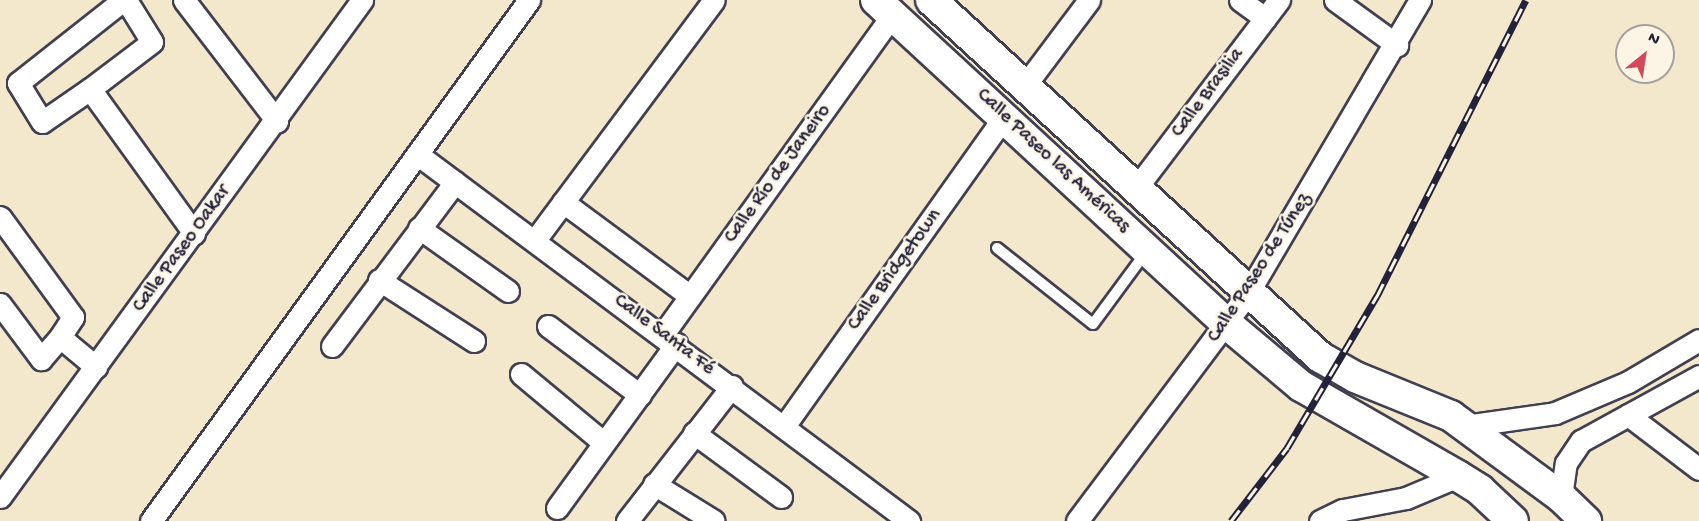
<!DOCTYPE html>
<html>
<head>
<meta charset="utf-8">
<style>
  body { margin:0 }
  #map { position:relative; width:1699px; height:521px; overflow:hidden; background:#f3e7cc; font-family:"Gochi Hand",sans-serif }
  div>[style] { position:absolute }
  .roads { filter:drop-shadow(2px 0 #414051) drop-shadow(-2px 0 #414051) drop-shadow(0 2px #414051) drop-shadow(0 -2px #414051) }
  .lane>* { height:10px; margin:-5px; padding:0 5px; transform-origin:5px; border-radius:5px; background:#fff }
  .street>* { height:21px; margin:-10.5px; padding:0 10.5px; transform-origin:10.5px; border-radius:10.5px; background:#fff }
  .secondary>* { height:30px; margin:-15px; padding:0 15px; transform-origin:15px; border-radius:15px; background:#fff }
  .rail>* { height:7px; margin-top:-3.5px; transform-origin:0; background:repeating-linear-gradient(90deg,#fcf5e5 0 14px,#22223b 0 28px); box-sizing:border-box; border-block:2px solid #22223b }
  span { translate:-50% -50%; white-space:nowrap; text-align:center; line-height:1.15; -webkit-text-stroke:5px #fcf5e5; paint-order:stroke }
  .street-label { font-size:20px; color:#22223b }
  .north { position:absolute; left:1615px; top:24px; width:60px; height:60px; box-sizing:border-box; background:#fcf5e5; border:2px solid #a5a1a1; border-radius:50%; rotate:30deg; font-size:16px; font-weight:700; line-height:24px; text-align:center; color:#22223b }
  .north::after { content:''; display:block; margin:auto; width:21px; height:27px; background:#d1495b; clip-path:polygon(50% 0,100% 100%,50% 72%,0 100%) }
</style>
</head>
<body>
<div id="map">
  <div class="roads">
    <div class="lane">
      <div style="left:997px;top:248px;width:122px;rotate:38.4deg"></div>
      <div style="left:1093px;top:324px;width:89px;rotate:-53.6deg"></div>
    </div>
    <div class="street">
      <div style="left:126px;top:0;width:49px;rotate:58.2deg"></div>
      <div style="left:152px;top:42px;width:78px;rotate:142.8deg"></div>
      <div style="left:90px;top:89px;width:178px;rotate:54.2deg"></div>
      <div style="left:184px;top:0;width:153px;rotate:52.5deg"></div>
      <div style="left:1240px;top:0;width:31px;rotate:36deg"></div>
      <div style="left:1335px;top:0;width:77px;rotate:36deg"></div>
      <div style="left:1026px;top:84px;width:105px;rotate:-53.1deg"></div>
      <div style="left:90px;top:89px;width:58px;rotate:145.5deg"></div>
      <div style="left:42px;top:122px;width:46px;rotate:-121.6deg"></div>
      <div style="left:18px;top:83px;width:134px;rotate:-38.3deg"></div>
      <div style="left:417px;top:154px;width:614px;rotate:36.72deg"></div>
      <div style="left:1137px;top:187px;width:235px;rotate:-52.8deg"></div>
      <div style="left:563px;top:202px;width:158px;rotate:36.5deg"></div>
      <div style="left:0;top:217px;width:124px;rotate:53.9deg"></div>
      <div style="left:73px;top:317px;width:24px;rotate:123deg"></div>
      <div style="left:60px;top:337px;width:47px;rotate:39.8deg"></div>
      <div style="left:419px;top:228px;width:109px;rotate:35.3deg"></div>
      <div style="left:535px;top:240px;width:299px;rotate:-53.3deg"></div>
      <div style="left:379px;top:280px;width:113px;rotate:32.7deg"></div>
      <div style="left:0;top:304px;width:69px;rotate:53.3deg"></div>
      <div style="left:41px;top:359px;width:29px;rotate:-49deg"></div>
      <div style="left:548px;top:326px;width:115px;rotate:36.9deg"></div>
      <div style="left:663px;top:334px;width:394px;rotate:-54.3deg"></div>
      <div style="left:332px;top:346px;width:205px;rotate:-53.1deg"></div>
      <div style="left:521px;top:374px;width:107px;rotate:39.7deg"></div>
      <div style="left:1628px;top:415px;width:89px;rotate:37.3deg"></div>
      <div style="left:785px;top:425px;width:379px;rotate:-54.6deg"></div>
      <div style="left:1465px;top:426px;width:91px;rotate:-8.2deg"></div>
      <div style="left:1555px;top:413px;width:79px;rotate:-23deg"></div>
      <div style="left:1628px;top:382px;width:82px;rotate:-30.6deg"></div>
      <div style="left:694px;top:433px;width:108px;rotate:36.3deg"></div>
      <div style="left:654px;top:484px;width:70px;rotate:31.7deg"></div>
      <div style="left:0;top:497px;width:615px;rotate:-53.93deg"></div>
      <div style="left:1561px;top:497px;width:34px;rotate:-82deg"></div>
      <div style="left:1566px;top:463px;width:27px;rotate:-56deg"></div>
      <div style="left:1581px;top:441px;width:135px;rotate:-28.8deg"></div>
      <div style="left:557px;top:508px;width:203px;rotate:-54deg"></div>
      <div style="left:151px;top:521px;width:644px;rotate:-54.04deg"></div>
      <div style="left:627px;top:521px;width:171px;rotate:-52.1deg"></div>
      <div style="left:1077px;top:521px;width:285px;rotate:-53.1deg"></div>
      <div style="left:1248px;top:293px;width:340px;rotate:-59.6deg"></div>
      <div style="left:1320px;top:521px;width:25px;rotate:-26deg"></div>
      <div style="left:1343px;top:510px;width:64px;rotate:-10.8deg"></div>
      <div style="left:1406px;top:498px;width:56px;rotate:-22.9deg"></div>
    </div>
    <div class="secondary">
      <div style="left:876px;top:0;width:478px;rotate:42.7deg"></div>
      <div style="left:1227px;top:324px;width:97px;rotate:40deg"></div>
      <div style="left:1301px;top:386px;width:181px;rotate:29.8deg"></div>
      <div style="left:1458px;top:476px;width:26px;rotate:32deg"></div>
      <div style="left:1480px;top:490px;width:45px;rotate:43.2deg"></div>
      <div style="left:931px;top:0;width:528px;rotate:42.54deg"></div>
      <div style="left:1320px;top:357px;width:40px;rotate:29.7deg"></div>
      <div style="left:1355px;top:377px;width:104px;rotate:22.1deg"></div>
      <div style="left:1451px;top:416px;width:137px;rotate:36.4deg"></div>
      <div style="left:1561px;top:497px;width:35px;rotate:44deg"></div>
    </div>
  </div>
  <div class="rail">
    <div style="left:1231px;top:521px;width:92px;rotate:-52.5deg"></div>
    <div style="left:1287px;top:448px;width:177px;rotate:-59.4deg"></div>
    <div style="left:1377px;top:296px;width:331px;rotate:-63.3deg"></div>
  </div>
  <div class="street-label">
    <span style="left:1208px;top:93px;rotate:-53deg">Calle Brasilia</span>
    <span style="left:1053px;top:161px;rotate:43deg">Calle Paseo las Américas</span>
    <span style="left:778px;top:174px;rotate:-54deg">Calle Río de Janeiro</span>
    <span style="left:182px;top:249px;rotate:-54deg">Calle Paseo Oakar</span>
    <span style="left:1260px;top:268px;rotate:-57deg">Calle Paseo de Túnez</span>
    <span style="left:895px;top:270px;rotate:-54deg">Calle Bridgetown</span>
    <span style="left:664px;top:335px;rotate:37deg">Calle Santa Fé</span>
  </div>
  <div class="north">N</div>
</div>
</body>
</html>
